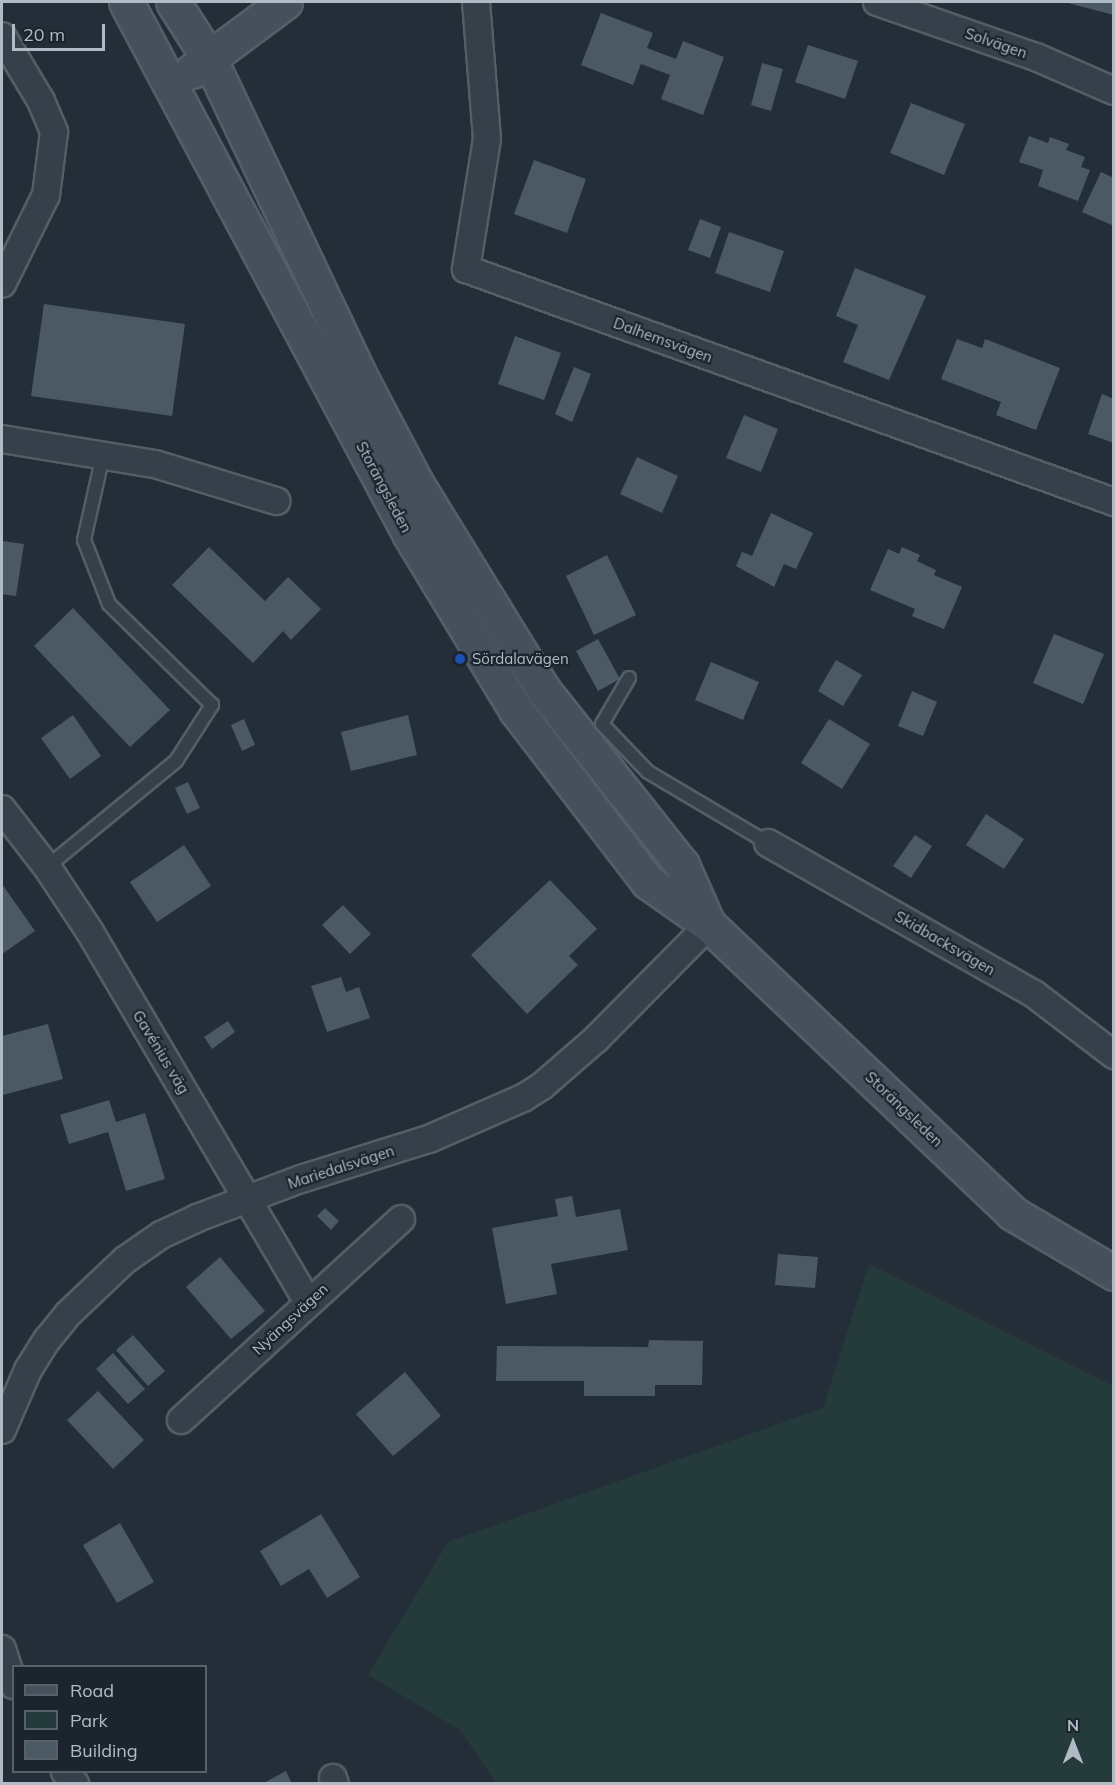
<!DOCTYPE html>
<html>
<head>
<meta charset="utf-8">
<style>
  body { margin:0 }
  #map { position:relative; width:1115px; height:1785px; overflow:hidden; background:#232e39; font-family:Mulish,sans-serif }
  div>[style] { position:absolute }
  .green>* { inset:0; background:#253a3a }
  .building>* { inset:0; background:#4b5965 }
  .roads { filter:drop-shadow(2px 0 #545e67) drop-shadow(-2px 0 #545e67) drop-shadow(0 2px #545e67) drop-shadow(0 -2px #545e67) }
  .lane>* { height:12px; margin:-6px; padding:0 6px; transform-origin:6px; border-radius:6px; background:#36404a }
  .street>* { height:26px; margin:-13px; padding:0 13px; transform-origin:13px; border-radius:13px; background:#36404a }
  .secondary>* { height:33px; margin:-16.5px; padding:0 16.5px; transform-origin:16.5px; border-radius:16.5px; background:#45505c }
  .dots>* { width:16px; height:16px; translate:-50% -50%; box-sizing:border-box; border:3px solid #1c252e; border-radius:50% }
  span { translate:-50% -50%; white-space:nowrap; text-align:center; line-height:1.15; -webkit-text-stroke:4.5px #1c252e; paint-order:stroke }
  .street-label { font-size:15px; color:#b1bbc5 }
  .poi-label { font-size:15px; color:#b1bbc5 }
  .left { translate:0 -50%; text-align:left }
  .frame { position:absolute; inset:0; border:3px solid #b1bbc5; pointer-events:none }
  .legend { position:absolute; left:12px; top:1665px; width:195px; height:108px; box-sizing:border-box; background:#1c252e; border:2px solid #58616a; margin:0; padding:8px 10px; list-style:none; font-size:18px; color:#b1bbc5 }
  .legend li { display:flex; align-items:center; gap:12px; height:30px }
  .legend b { width:30px; border:2px solid #58616a }
  .north { position:absolute; left:1043px; top:1713px; width:60px; height:60px; -webkit-text-stroke:4px #1c252e; paint-order:stroke; rotate:0deg; font-size:16px; font-weight:700; line-height:24px; text-align:center; color:#b1bbc5 }
  .north::after { content:''; display:block; margin:auto; width:21px; height:27px; background:#b1bbc5; clip-path:polygon(50% 0,100% 100%,50% 72%,0 100%) }
  .scale { position:absolute; left:12px; top:24px; width:93px; height:27px; box-sizing:border-box; border:3px solid #b1bbc5; border-top:0; padding-left:8px; font-size:18px; line-height:21px; white-space:nowrap; color:#b1bbc5; -webkit-text-stroke:4px #1c252e; paint-order:stroke }
</style>
</head>
<body>
<div id="map">
  <div class="green">
    <div style="clip-path:polygon(869px 1264px,1113px 1386px,1113px 1783px,496px 1783px,460px 1730px,368px 1675px,448px 1542px,823px 1408px)"></div>
  </div>
  <div class="building">
    <div style="clip-path:polygon(1064px 2px,1114px 2px,1114px 15px)"></div>
    <div style="clip-path:polygon(601px 13px,653px 33px,647px 48px,676px 59px,683px 41px,724px 57px,703px 115px,661px 99px,670px 75px,641px 64px,633px 85px,581px 65px)"></div>
    <div style="clip-path:polygon(808px 45px,858px 61px,845px 99px,795px 82px)"></div>
    <div style="clip-path:polygon(762px 63px,783px 69px,771px 111px,751px 105px)"></div>
    <div style="clip-path:polygon(911px 103px,965px 124px,944px 175px,890px 153px)"></div>
    <div style="clip-path:polygon(1029px 136px,1048px 143px,1050px 137px,1069px 144px,1066px 150px,1085px 157px,1081px 167px,1090px 170px,1078px 201px,1038px 186px,1043px 170px,1019px 162px)"></div>
    <div style="clip-path:polygon(534px 160px,586px 179px,567px 233px,514px 214px)"></div>
    <div style="clip-path:polygon(1101px 172px,1114px 178px,1114px 226px,1082px 212px)"></div>
    <div style="clip-path:polygon(700px 219px,721px 227px,710px 258px,688px 250px)"></div>
    <div style="clip-path:polygon(729px 232px,784px 251px,770px 292px,715px 273px)"></div>
    <div style="clip-path:polygon(855px 268px,926px 296px,889px 380px,843px 362px,858px 325px,836px 316px)"></div>
    <div style="clip-path:polygon(44px 304px,185px 324px,172px 416px,31px 396px)"></div>
    <div style="clip-path:polygon(515px 336px,561px 353px,544px 400px,498px 384px)"></div>
    <div style="clip-path:polygon(957px 339px,982px 348px,985px 339px,1060px 368px,1036px 430px,996px 415px,1001px 402px,941px 379px)"></div>
    <div style="clip-path:polygon(574px 367px,591px 374px,572px 422px,555px 414px)"></div>
    <div style="clip-path:polygon(1102px 394px,1114px 399px,1114px 443px,1088px 434px)"></div>
    <div style="clip-path:polygon(744px 415px,778px 429px,761px 472px,726px 458px)"></div>
    <div style="clip-path:polygon(637px 457px,678px 476px,662px 513px,620px 494px)"></div>
    <div style="clip-path:polygon(771px 513px,813px 533px,796px 569px,784px 564px,774px 587px,736px 566px,742px 552px,752px 556px)"></div>
    <div style="clip-path:polygon(2px 541px,24px 544px,16px 596px,2px 594px)"></div>
    <div style="clip-path:polygon(209px 547px,265px 601px,288px 577px,321px 609px,291px 640px,283px 631px,253px 663px,172px 585px)"></div>
    <div style="clip-path:polygon(902px 547px,920px 555px,917px 561px,936px 570px,934px 575px,962px 587px,944px 629px,912px 616px,915px 609px,870px 590px,888px 549px,899px 554px)"></div>
    <div style="clip-path:polygon(607px 555px,636px 615px,594px 635px,566px 576px)"></div>
    <div style="clip-path:polygon(73px 608px,170px 710px,130px 747px,34px 646px)"></div>
    <div style="clip-path:polygon(1054px 634px,1104px 654px,1083px 704px,1033px 683px)"></div>
    <div style="clip-path:polygon(598px 639px,620px 679px,598px 691px,576px 651px)"></div>
    <div style="clip-path:polygon(836px 660px,862px 675px,843px 706px,818px 691px)"></div>
    <div style="clip-path:polygon(711px 662px,759px 682px,743px 720px,695px 700px)"></div>
    <div style="clip-path:polygon(912px 691px,937px 702px,923px 736px,898px 726px)"></div>
    <div style="clip-path:polygon(73px 715px,101px 756px,70px 779px,41px 738px)"></div>
    <div style="clip-path:polygon(408px 715px,417px 755px,351px 771px,341px 732px)"></div>
    <div style="clip-path:polygon(244px 719px,255px 745px,242px 751px,231px 725px)"></div>
    <div style="clip-path:polygon(829px 719px,870px 744px,842px 789px,801px 763px)"></div>
    <div style="clip-path:polygon(188px 782px,200px 808px,187px 814px,175px 788px)"></div>
    <div style="clip-path:polygon(986px 814px,1024px 839px,1004px 869px,966px 845px)"></div>
    <div style="clip-path:polygon(915px 835px,932px 846px,911px 878px,893px 866px)"></div>
    <div style="clip-path:polygon(184px 845px,211px 886px,157px 922px,130px 882px)"></div>
    <div style="clip-path:polygon(550px 880px,597px 929px,569px 956px,578px 965px,527px 1014px,471px 955px)"></div>
    <div style="clip-path:polygon(2px 884px,35px 931px,2px 954px)"></div>
    <div style="clip-path:polygon(343px 905px,371px 934px,350px 954px,322px 925px)"></div>
    <div style="clip-path:polygon(341px 977px,346px 992px,359px 987px,370px 1018px,327px 1032px,311px 986px)"></div>
    <div style="clip-path:polygon(228px 1021px,235px 1032px,212px 1049px,204px 1037px)"></div>
    <div style="clip-path:polygon(48px 1024px,63px 1079px,3px 1095px,2px 1036px)"></div>
    <div style="clip-path:polygon(109px 1100px,116px 1122px,145px 1113px,165px 1179px,126px 1191px,108px 1132px,69px 1144px,60px 1115px)"></div>
    <div style="clip-path:polygon(572px 1196px,576px 1217px,620px 1209px,628px 1250px,551px 1264px,557px 1294px,506px 1304px,492px 1228px,558px 1216px,555px 1199px)"></div>
    <div style="clip-path:polygon(325px 1208px,339px 1221px,331px 1230px,317px 1216px)"></div>
    <div style="clip-path:polygon(778px 1254px,818px 1257px,815px 1288px,775px 1285px)"></div>
    <div style="clip-path:polygon(220px 1257px,265px 1311px,231px 1339px,186px 1287px)"></div>
    <div style="clip-path:polygon(133px 1335px,165px 1371px,148px 1386px,116px 1350px)"></div>
    <div style="clip-path:polygon(649px 1340px,703px 1341px,702px 1385px,655px 1385px,655px 1396px,584px 1396px,584px 1381px,496px 1381px,497px 1346px,648px 1347px)"></div>
    <div style="clip-path:polygon(113px 1353px,145px 1389px,128px 1404px,96px 1369px)"></div>
    <div style="clip-path:polygon(405px 1372px,441px 1416px,393px 1456px,356px 1414px)"></div>
    <div style="clip-path:polygon(98px 1391px,144px 1440px,113px 1469px,67px 1420px)"></div>
    <div style="clip-path:polygon(321px 1514px,360px 1577px,327px 1598px,309px 1569px,281px 1586px,260px 1551px)"></div>
    <div style="clip-path:polygon(120px 1523px,154px 1582px,117px 1603px,83px 1545px)"></div>
    <div style="clip-path:polygon(286px 1771px,292px 1784px,262px 1784px)"></div>
  </div>
  <div class="roads">
    <div class="lane">
      <div style="left:629px;top:678px;width:53px;rotate:120.4deg"></div>
      <div style="left:602px;top:724px;width:66px;rotate:46.2deg"></div>
      <div style="left:648px;top:772px;width:139px;rotate:30.6deg"></div>
      <div style="left:47px;top:867px;width:167px;rotate:-39.4deg"></div>
      <div style="left:176px;top:761px;width:67px;rotate:-57.3deg"></div>
      <div style="left:212px;top:705px;width:144px;rotate:-135.6deg"></div>
      <div style="left:109px;top:604px;width:69px;rotate:-111.3deg"></div>
      <div style="left:84px;top:540px;width:87px;rotate:-77.4deg"></div>
    </div>
    <div class="street">
      <div style="left:476px;top:2px;width:137px;rotate:85.4deg"></div>
      <div style="left:487px;top:139px;width:132px;rotate:99.2deg"></div>
      <div style="left:466px;top:269px;width:689px;rotate:19.78deg"></div>
      <div style="left:877px;top:2px;width:168px;rotate:19.1deg"></div>
      <div style="left:1036px;top:57px;width:85px;rotate:23.6deg"></div>
      <div style="left:2px;top:36px;width:76px;rotate:59deg"></div>
      <div style="left:41px;top:101px;width:34px;rotate:67deg"></div>
      <div style="left:54px;top:132px;width:64px;rotate:97.2deg"></div>
      <div style="left:46px;top:195px;width:99px;rotate:116.3deg"></div>
      <div style="left:2px;top:439px;width:155px;rotate:9.3deg"></div>
      <div style="left:155px;top:464px;width:127px;rotate:17deg"></div>
      <div style="left:2px;top:809px;width:73px;rotate:52.2deg"></div>
      <div style="left:47px;top:867px;width:78px;rotate:56.5deg"></div>
      <div style="left:90px;top:932px;width:429px;rotate:59.5deg"></div>
      <div style="left:768px;top:843px;width:306px;rotate:29.6deg"></div>
      <div style="left:1034px;top:994px;width:101px;rotate:37.3deg"></div>
      <div style="left:181px;top:1420px;width:298px;rotate:-42.4deg"></div>
      <div style="left:2px;top:1430px;width:65px;rotate:-66.6deg"></div>
      <div style="left:28px;top:1370px;width:36px;rotate:-58deg"></div>
      <div style="left:47px;top:1340px;width:33px;rotate:-51deg"></div>
      <div style="left:68px;top:1314px;width:79px;rotate:-43.5deg"></div>
      <div style="left:125px;top:1260px;width:44px;rotate:-34.8deg"></div>
      <div style="left:161px;top:1235px;width:40px;rotate:-25deg"></div>
      <div style="left:197px;top:1218px;width:111px;rotate:-20.6deg"></div>
      <div style="left:301px;top:1179px;width:134px;rotate:-17.4deg"></div>
      <div style="left:429px;top:1139px;width:103px;rotate:-23.6deg"></div>
      <div style="left:523px;top:1098px;width:22px;rotate:-32deg"></div>
      <div style="left:542px;top:1086px;width:72px;rotate:-41deg"></div>
      <div style="left:596px;top:1039px;width:161px;rotate:-45.3deg"></div>
      <div style="left:2px;top:1649px;width:38px;rotate:72deg"></div>
      <div style="left:65px;top:1772px;width:16px;rotate:50deg"></div>
      <div style="left:333px;top:1778px;width:6px;rotate:72deg"></div>
    </div>
    <div class="secondary">
      <div style="left:126px;top:2px;width:604px;rotate:61.95deg"></div>
      <div style="left:410px;top:535px;width:205px;rotate:58.8deg"></div>
      <div style="left:516px;top:710px;width:217px;rotate:52.5deg"></div>
      <div style="left:648px;top:882px;width:75px;rotate:35.2deg"></div>
      <div style="left:709px;top:925px;width:418px;rotate:43.5deg"></div>
      <div style="left:1012px;top:1213px;width:118px;rotate:30.5deg"></div>
      <div style="left:173px;top:2px;width:69px;rotate:57.5deg"></div>
      <div style="left:210px;top:60px;width:357px;rotate:64.6deg"></div>
      <div style="left:363px;top:382px;width:114px;rotate:62.3deg"></div>
      <div style="left:416px;top:483px;width:244px;rotate:58.4deg"></div>
      <div style="left:544px;top:691px;width:222px;rotate:51.6deg"></div>
      <div style="left:682px;top:865px;width:64px;rotate:66.2deg"></div>
      <div style="left:192px;top:71px;width:116px;rotate:-36.6deg"></div>
    </div>
  </div>
  <div class="dots">
    <div style="left:460px;top:659px;background:#1a4fb4"></div>
  </div>
  <div class="street-label">
    <span style="left:996px;top:43px;rotate:19deg">Solvägen</span>
    <span style="left:663px;top:340px;rotate:20deg">Dalhemsvägen</span>
    <span style="left:384px;top:487px;rotate:62deg">Storängsleden</span>
    <span style="left:945px;top:943px;rotate:30deg">Skidbacksvägen</span>
    <span style="left:161px;top:1052px;rotate:59deg">Gavénius väg</span>
    <span style="left:904px;top:1109px;rotate:44deg">Storängsleden</span>
    <span style="left:341px;top:1167px;rotate:-18deg">Mariedalsvägen</span>
    <span style="left:290px;top:1319px;rotate:-43deg">Nyängsvägen</span>
  </div>
  <div class="poi-label">
    <span class="left" style="left:472px;top:659px">Sördalavägen</span>
  </div>
  <div class="frame"></div>
  <ul class="legend">
  <li><b style="height:8px;background:#45505c"></b>Road</li>
  <li><b style="height:16px;background:#253a3a"></b>Park</li>
  <li><b style="height:16px;background:#4b5965"></b>Building</li>
  </ul>
  <div class="north">N</div>
  <div class="scale">20 m</div>
</div>
</body>
</html>
